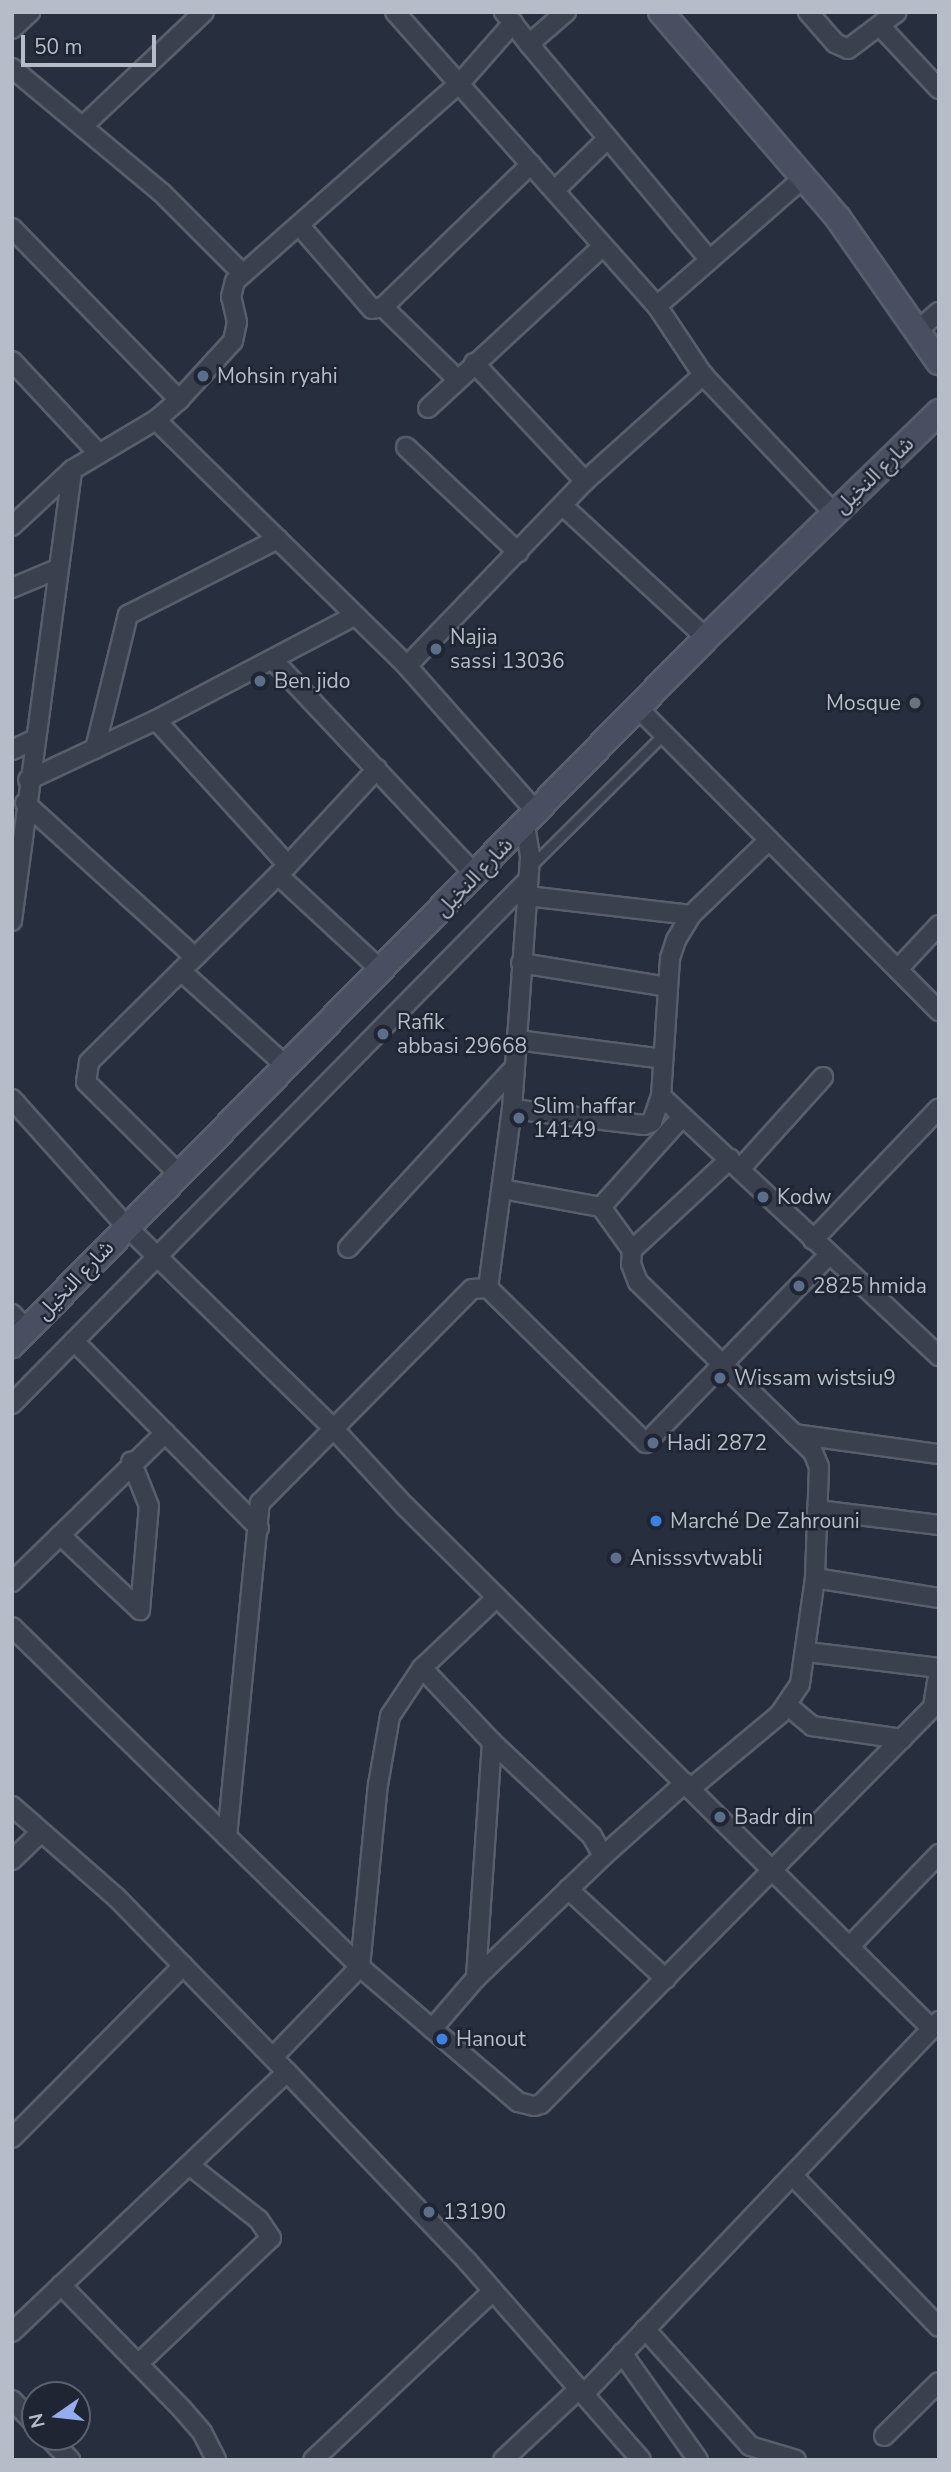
<!DOCTYPE html>
<html>
<head>
<meta charset="utf-8">
<style>
  body { margin:0 }
  #map { position:relative; width:951px; height:2472px; overflow:hidden; background:#272e3e; font-family:"Nunito Sans","Noto Sans Arabic",sans-serif }
  div>[style] { position:absolute }
  .roads { filter:drop-shadow(2px 0 #595e6c) drop-shadow(-2px 0 #595e6c) drop-shadow(0 2px #595e6c) drop-shadow(0 -2px #595e6c) }
  .service>* { height:9px; margin:-4.5px; padding:0 4.5px; transform-origin:4.5px; border-radius:4.5px; background:#3b404e }
  .minor>* { height:18px; margin:-9px; padding:0 9px; transform-origin:9px; border-radius:9px; background:#3b404e }
  .secondary>* { height:24px; margin:-12px; padding:0 12px; transform-origin:12px; border-radius:12px; background:#494f60 }
  .dots>* { width:19px; height:19px; translate:-50% -50%; box-sizing:border-box; border:4px solid #202533; border-radius:50% }
  span { translate:-50% -50%; white-space:nowrap; text-align:center; line-height:1.15; -webkit-text-stroke:5px #202533; paint-order:stroke }
  .poi-label { font-size:21px; color:#b7bcc9 }
  .left { translate:0 -50%; text-align:left }
  .right { translate:-100% -50%; text-align:right }
  .street-label { font-size:21px; color:#b7bcc9 }
  .frame { position:absolute; inset:0; border:14px solid #b7bcc9; pointer-events:none }
  .north { position:absolute; left:21px; top:2381px; width:70px; height:70px; box-sizing:border-box; background:#202533; border:2px solid #5c616f; border-radius:50%; rotate:256deg; font-size:19px; font-weight:700; line-height:28px; text-align:center; color:#b7bcc9 }
  .north::after { content:''; display:block; margin:auto; width:24px; height:32px; background:#95acf0; clip-path:polygon(50% 0,100% 100%,50% 72%,0 100%) }
  .scale { position:absolute; left:21px; top:35px; width:135px; height:32px; box-sizing:border-box; border:4px solid #b7bcc9; border-top:0; padding-left:9px; font-size:21px; line-height:24px; white-space:nowrap; color:#b7bcc9; -webkit-text-stroke:5px #202533; paint-order:stroke }
</style>
</head>
<body>
<div id="map">
  <div class="roads">
    <div class="service">
      <div style="left:531px;top:866px;width:187px;rotate:-44.8deg"></div>
    </div>
    <div class="minor">
      <div style="left:395px;top:12px;width:394px;rotate:48.3deg"></div>
      <div style="left:657px;top:306px;width:83px;rotate:56.3deg"></div>
      <div style="left:703px;top:375px;width:190px;rotate:46.5deg"></div>
      <div style="left:504px;top:12px;width:41px;rotate:52deg"></div>
      <div style="left:529px;top:44px;width:49px;rotate:-40.9deg"></div>
      <div style="left:808px;top:12px;width:41px;rotate:48.9deg"></div>
      <div style="left:835px;top:43px;width:14px;rotate:25deg"></div>
      <div style="left:848px;top:49px;width:61px;rotate:-37.1deg"></div>
      <div style="left:881px;top:27px;width:85px;rotate:46.9deg"></div>
      <div style="left:12px;top:29px;width:25px;rotate:-43deg"></div>
      <div style="left:529px;top:44px;width:280px;rotate:50.1deg"></div>
      <div style="left:12px;top:68px;width:195px;rotate:39.8deg"></div>
      <div style="left:162px;top:193px;width:113px;rotate:45deg"></div>
      <div style="left:83px;top:126px;width:166px;rotate:-43.3deg"></div>
      <div style="left:555px;top:190px;width:71px;rotate:-44.4deg"></div>
      <div style="left:299px;top:225px;width:111px;rotate:49deg"></div>
      <div style="left:372px;top:309px;width:11px;rotate:-10deg"></div>
      <div style="left:12px;top:228px;width:240px;rotate:45.8deg"></div>
      <div style="left:657px;top:306px;width:194px;rotate:-41.2deg"></div>
      <div style="left:918px;top:330px;width:28px;rotate:-41deg"></div>
      <div style="left:12px;top:361px;width:126px;rotate:46.9deg"></div>
      <div style="left:474px;top:363px;width:162px;rotate:46.8deg"></div>
      <div style="left:456px;top:378px;width:102px;rotate:-135.8deg"></div>
      <div style="left:383px;top:307px;width:206px;rotate:-44deg"></div>
      <div style="left:428px;top:408px;width:238px;rotate:-42.8deg"></div>
      <div style="left:156px;top:420px;width:351px;rotate:44.4deg"></div>
      <div style="left:407px;top:666px;width:196px;rotate:48.5deg"></div>
      <div style="left:406px;top:447px;width:154px;rotate:43.2deg"></div>
      <div style="left:563px;top:506px;width:195px;rotate:42.7deg"></div>
      <div style="left:12px;top:526px;width:82px;rotate:-43deg"></div>
      <div style="left:72px;top:470px;width:98px;rotate:-30.8deg"></div>
      <div style="left:156px;top:420px;width:30px;rotate:-41deg"></div>
      <div style="left:179px;top:400px;width:80px;rotate:-47.5deg"></div>
      <div style="left:233px;top:341px;width:19px;rotate:-78deg"></div>
      <div style="left:237px;top:322px;width:26px;rotate:-103deg"></div>
      <div style="left:231px;top:297px;width:16px;rotate:-76deg"></div>
      <div style="left:235px;top:281px;width:301px;rotate:-41.4deg"></div>
      <div style="left:461px;top:82px;width:79px;rotate:-48.6deg"></div>
      <div style="left:12px;top:588px;width:49px;rotate:-22.9deg"></div>
      <div style="left:273px;top:660px;width:294px;rotate:46.7deg"></div>
      <div style="left:407px;top:666px;width:257px;rotate:-46.1deg"></div>
      <div style="left:585px;top:481px;width:159px;rotate:-41.9deg"></div>
      <div style="left:639px;top:709px;width:426px;rotate:45.2deg"></div>
      <div style="left:156px;top:720px;width:196px;rotate:47.7deg"></div>
      <div style="left:95px;top:749px;width:138px;rotate:-76.2deg"></div>
      <div style="left:128px;top:615px;width:168px;rotate:-26.9deg"></div>
      <div style="left:12px;top:750px;width:23px;rotate:-25deg"></div>
      <div style="left:28px;top:780px;width:141px;rotate:-25.1deg"></div>
      <div style="left:156px;top:720px;width:224px;rotate:-27.7deg"></div>
      <div style="left:25px;top:803px;width:229px;rotate:42.2deg"></div>
      <div style="left:769px;top:840px;width:108px;rotate:136.1deg"></div>
      <div style="left:691px;top:915px;width:29px;rotate:121deg"></div>
      <div style="left:676px;top:940px;width:19px;rotate:108deg"></div>
      <div style="left:670px;top:958px;width:138px;rotate:93.7deg"></div>
      <div style="left:661px;top:1096px;width:381px;rotate:43.1deg"></div>
      <div style="left:278px;top:875px;width:140px;rotate:42.7deg"></div>
      <div style="left:527px;top:896px;width:165px;rotate:6.6deg"></div>
      <div style="left:12px;top:921px;width:455px;rotate:-82.4deg"></div>
      <div style="left:521px;top:963px;width:148px;rotate:9.3deg"></div>
      <div style="left:898px;top:969px;width:60px;rotate:-47deg"></div>
      <div style="left:181px;top:971px;width:142px;rotate:42.1deg"></div>
      <div style="left:517px;top:1040px;width:147px;rotate:7.4deg"></div>
      <div style="left:12px;top:1099px;width:172px;rotate:48.1deg"></div>
      <div style="left:127px;top:1227px;width:286px;rotate:44.3deg"></div>
      <div style="left:332px;top:1427px;width:108px;rotate:47.3deg"></div>
      <div style="left:405px;top:1506px;width:741px;rotate:44.78deg"></div>
      <div style="left:512px;top:1109px;width:133px;rotate:6.9deg"></div>
      <div style="left:644px;top:1125px;width:9px;rotate:-21deg"></div>
      <div style="left:652px;top:1122px;width:28px;rotate:-71deg"></div>
      <div style="left:740px;top:1169px;width:124px;rotate:-47.9deg"></div>
      <div style="left:179px;top:1174px;width:131px;rotate:-135.3deg"></div>
      <div style="left:86px;top:1082px;width:20px;rotate:-81deg"></div>
      <div style="left:89px;top:1062px;width:280px;rotate:-44.7deg"></div>
      <div style="left:288px;top:865px;width:131px;rotate:-47.2deg"></div>
      <div style="left:502px;top:1189px;width:101px;rotate:10.3deg"></div>
      <div style="left:601px;top:1207px;width:122px;rotate:-48deg"></div>
      <div style="left:601px;top:1207px;width:53px;rotate:54.2deg"></div>
      <div style="left:632px;top:1250px;width:14px;rotate:94deg"></div>
      <div style="left:631px;top:1264px;width:19px;rotate:69deg"></div>
      <div style="left:638px;top:1282px;width:244px;rotate:44.2deg"></div>
      <div style="left:813px;top:1452px;width:16px;rotate:68deg"></div>
      <div style="left:819px;top:1467px;width:111px;rotate:92.1deg"></div>
      <div style="left:815px;top:1578px;width:107px;rotate:98.1deg"></div>
      <div style="left:800px;top:1684px;width:36px;rotate:124deg"></div>
      <div style="left:780px;top:1714px;width:117px;rotate:140.2deg"></div>
      <div style="left:813px;top:1240px;width:182px;rotate:-46.3deg"></div>
      <div style="left:348px;top:1248px;width:245px;rotate:-47.3deg"></div>
      <div style="left:632px;top:1250px;width:134px;rotate:-42.9deg"></div>
      <div style="left:488px;top:1288px;width:181px;rotate:-82.4deg"></div>
      <div style="left:512px;top:1109px;width:254px;rotate:-85.9deg"></div>
      <div style="left:530px;top:856px;width:32px;rotate:-99deg"></div>
      <div style="left:12px;top:1314px;width:22px;rotate:47deg"></div>
      <div style="left:74px;top:1341px;width:263px;rotate:45.3deg"></div>
      <div style="left:12px;top:1404px;width:735px;rotate:-45.44deg"></div>
      <div style="left:794px;top:1434px;width:146px;rotate:7.9deg"></div>
      <div style="left:817px;top:1510px;width:123px;rotate:7deg"></div>
      <div style="left:60px;top:1535px;width:110px;rotate:43.2deg"></div>
      <div style="left:140px;top:1610px;width:104px;rotate:-85.1deg"></div>
      <div style="left:149px;top:1506px;width:48px;rotate:-111.8deg"></div>
      <div style="left:815px;top:1578px;width:126px;rotate:9.2deg"></div>
      <div style="left:12px;top:1582px;width:214px;rotate:-44.2deg"></div>
      <div style="left:12px;top:1627px;width:487px;rotate:44.3deg"></div>
      <div style="left:360px;top:1967px;width:208px;rotate:40.5deg"></div>
      <div style="left:518px;top:2102px;width:16px;rotate:14deg"></div>
      <div style="left:534px;top:2106px;width:7px;rotate:-16deg"></div>
      <div style="left:541px;top:2104px;width:558px;rotate:-45.36deg"></div>
      <div style="left:933px;top:1707px;width:38px;rotate:-81deg"></div>
      <div style="left:807px;top:1652px;width:133px;rotate:6.9deg"></div>
      <div style="left:422px;top:1668px;width:102px;rotate:46.6deg"></div>
      <div style="left:492px;top:1742px;width:237px;rotate:93.9deg"></div>
      <div style="left:476px;top:1978px;width:67px;rotate:130.8deg"></div>
      <div style="left:787px;top:1705px;width:33px;rotate:40deg"></div>
      <div style="left:812px;top:1726px;width:91px;rotate:8.2deg"></div>
      <div style="left:12px;top:1806px;width:138px;rotate:41.2deg"></div>
      <div style="left:116px;top:1897px;width:245px;rotate:45.7deg"></div>
      <div style="left:287px;top:2072px;width:261px;rotate:46.4deg"></div>
      <div style="left:467px;top:2261px;width:264px;rotate:48.8deg"></div>
      <div style="left:227px;top:1837px;width:336px;rotate:-84.4deg"></div>
      <div style="left:260px;top:1503px;width:301px;rotate:-45.3deg"></div>
      <div style="left:472px;top:1289px;width:16px;rotate:-4deg"></div>
      <div style="left:488px;top:1288px;width:221px;rotate:44.5deg"></div>
      <div style="left:646px;top:1443px;width:261px;rotate:-45.8deg"></div>
      <div style="left:603px;top:1856px;width:110px;rotate:-41.7deg"></div>
      <div style="left:12px;top:1860px;width:40px;rotate:-44deg"></div>
      <div style="left:568px;top:1889px;width:133px;rotate:42.6deg"></div>
      <div style="left:851px;top:1945px;width:127px;rotate:-46deg"></div>
      <div style="left:476px;top:1978px;width:176px;rotate:-43.8deg"></div>
      <div style="left:603px;top:1856px;width:23px;rotate:-119deg"></div>
      <div style="left:592px;top:1836px;width:137px;rotate:-136.8deg"></div>
      <div style="left:273px;top:2057px;width:125px;rotate:-46deg"></div>
      <div style="left:360px;top:1967px;width:183px;rotate:-84.4deg"></div>
      <div style="left:378px;top:1785px;width:70px;rotate:-80.1deg"></div>
      <div style="left:390px;top:1716px;width:58px;rotate:-56.3deg"></div>
      <div style="left:422px;top:1668px;width:103px;rotate:-43.4deg"></div>
      <div style="left:12px;top:2138px;width:243px;rotate:-45.2deg"></div>
      <div style="left:793px;top:2176px;width:210px;rotate:46deg"></div>
      <div style="left:61px;top:2285px;width:173px;rotate:45.7deg"></div>
      <div style="left:182px;top:2409px;width:30px;rotate:49deg"></div>
      <div style="left:202px;top:2432px;width:31px;rotate:63deg"></div>
      <div style="left:645px;top:2329px;width:157px;rotate:48.1deg"></div>
      <div style="left:750px;top:2446px;width:48px;rotate:16.9deg"></div>
      <div style="left:12px;top:2332px;width:378px;rotate:-43.4deg"></div>
      <div style="left:622px;top:2353px;width:131px;rotate:54.6deg"></div>
      <div style="left:138px;top:2364px;width:183px;rotate:-43.5deg"></div>
      <div style="left:271px;top:2238px;width:22px;rotate:-124deg"></div>
      <div style="left:259px;top:2220px;width:89px;rotate:-141.8deg"></div>
      <div style="left:585px;top:2393px;width:514px;rotate:-46.42deg"></div>
      <div style="left:12px;top:2400px;width:33px;rotate:46deg"></div>
      <div style="left:884px;top:2436px;width:77px;rotate:-44.5deg"></div>
      <div style="left:48px;top:2437px;width:32px;rotate:46deg"></div>
      <div style="left:313px;top:2460px;width:247px;rotate:-43.2deg"></div>
      <div style="left:503px;top:2460px;width:105px;rotate:-43.1deg"></div>
    </div>
    <div class="secondary">
      <div style="left:661px;top:12px;width:272px;rotate:49.3deg"></div>
      <div style="left:838px;top:218px;width:176px;rotate:55deg"></div>
      <div style="left:12px;top:1345px;width:991px;rotate:-45.53deg"></div>
      <div style="left:706px;top:638px;width:325px;rotate:-44.1deg"></div>
    </div>
  </div>
  <div class="dots">
    <div style="left:203px;top:376px;background:#5c6f8a"></div>
    <div style="left:436px;top:649px;background:#5c6f8a"></div>
    <div style="left:260px;top:681px;background:#5c6f8a"></div>
    <div style="left:915px;top:703px;background:#6b7280"></div>
    <div style="left:383px;top:1034px;background:#5c6f8a"></div>
    <div style="left:519px;top:1118px;background:#5c6f8a"></div>
    <div style="left:763px;top:1197px;background:#5c6f8a"></div>
    <div style="left:799px;top:1286px;background:#5c6f8a"></div>
    <div style="left:720px;top:1378px;background:#5c6f8a"></div>
    <div style="left:653px;top:1443px;background:#5c6f8a"></div>
    <div style="left:656px;top:1521px;background:#3f7fe0"></div>
    <div style="left:616px;top:1558px;background:#5c6f8a"></div>
    <div style="left:720px;top:1817px;background:#5c6f8a"></div>
    <div style="left:442px;top:2039px;background:#3f7fe0"></div>
    <div style="left:429px;top:2212px;background:#5c6f8a"></div>
  </div>
  <div class="poi-label">
    <span class="left" style="left:217px;top:376px">Mohsin ryahi</span>
    <span class="left" style="left:450px;top:649px">Najia<br>sassi 13036</span>
    <span class="left" style="left:274px;top:681px">Ben jido</span>
    <span class="right" style="left:901px;top:703px">Mosque</span>
    <span class="left" style="left:397px;top:1034px">Rafik<br>abbasi 29668</span>
    <span class="left" style="left:533px;top:1118px">Slim haffar<br>14149</span>
    <span class="left" style="left:777px;top:1197px">Kodw</span>
    <span class="left" style="left:813px;top:1286px">2825 hmida</span>
    <span class="left" style="left:734px;top:1378px">Wissam wistsiu9</span>
    <span class="left" style="left:667px;top:1443px">Hadi 2872</span>
    <span class="left" style="left:670px;top:1521px">Marché De Zahrouni</span>
    <span class="left" style="left:630px;top:1558px">Anisssvtwabli</span>
    <span class="left" style="left:734px;top:1817px">Badr din</span>
    <span class="left" style="left:456px;top:2039px">Hanout</span>
    <span class="left" style="left:443px;top:2212px">13190</span>
  </div>
  <div class="street-label">
    <span style="left:874px;top:475px;rotate:-44deg">شارع النخيل</span>
    <span style="left:474px;top:877px;rotate:-46deg">شارع النخيل</span>
    <span style="left:75px;top:1280px;rotate:-46deg">شارع النخيل</span>
  </div>
  <div class="frame"></div>
  <div class="north">N</div>
  <div class="scale">50 m</div>
</div>
</body>
</html>
